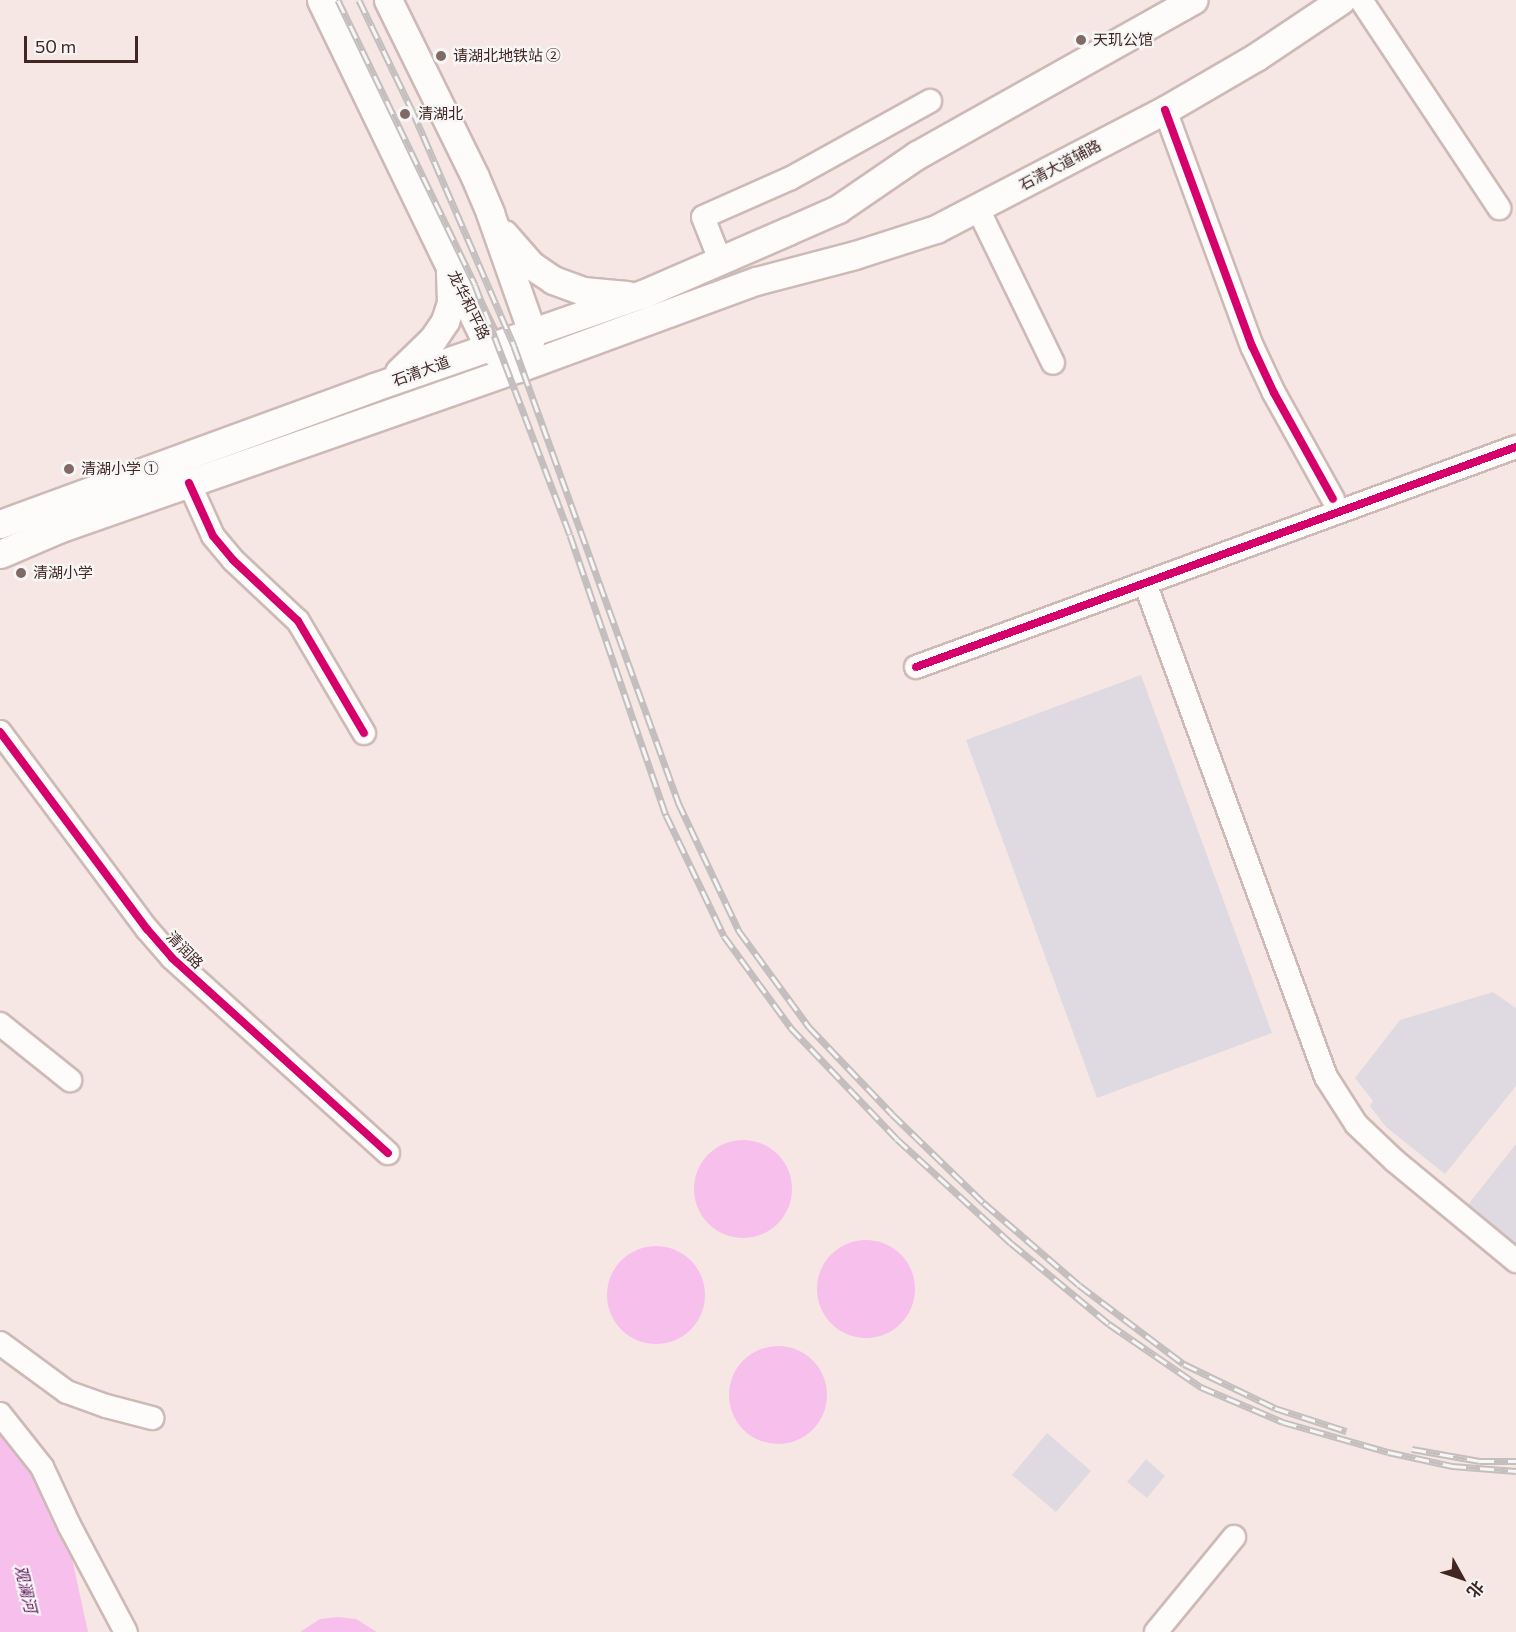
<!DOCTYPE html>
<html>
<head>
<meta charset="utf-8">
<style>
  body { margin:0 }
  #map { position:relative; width:1516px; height:1632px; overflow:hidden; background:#f7e7e4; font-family:Commissioner,"Noto Sans SC",sans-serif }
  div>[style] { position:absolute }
  .water>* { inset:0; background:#f7c0ec }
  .round { border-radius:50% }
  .building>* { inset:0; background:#dfdae1 }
  .roads { filter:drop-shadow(2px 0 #cdbab6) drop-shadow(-2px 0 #cdbab6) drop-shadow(0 2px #cdbab6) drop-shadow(0 -2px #cdbab6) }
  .minor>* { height:22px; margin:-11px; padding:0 11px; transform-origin:11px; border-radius:11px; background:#fefbfb }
  .major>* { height:27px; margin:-13.5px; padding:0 13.5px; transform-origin:13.5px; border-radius:13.5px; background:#fefbfb }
  .rail>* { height:7px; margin-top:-3.5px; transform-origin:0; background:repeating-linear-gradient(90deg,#f6f6f6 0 14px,#c4bfbe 0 28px); box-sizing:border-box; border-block:2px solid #c4bfbe }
  .cycleway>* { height:8px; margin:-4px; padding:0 4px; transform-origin:4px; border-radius:4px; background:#d6006c }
  .dots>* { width:16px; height:16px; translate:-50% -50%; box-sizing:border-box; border:3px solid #f6f6f6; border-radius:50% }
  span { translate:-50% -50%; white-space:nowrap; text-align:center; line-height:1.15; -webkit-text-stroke:4.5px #f6f6f6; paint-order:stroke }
  .poi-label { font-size:15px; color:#412622 }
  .left { translate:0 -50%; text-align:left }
  .street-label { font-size:15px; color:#412622 }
  .water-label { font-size:16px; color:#62155e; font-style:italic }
  .north { position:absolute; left:1432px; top:1548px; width:60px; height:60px; -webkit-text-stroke:4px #f6f6f6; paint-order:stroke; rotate:130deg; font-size:16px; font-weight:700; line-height:24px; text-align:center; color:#412622 }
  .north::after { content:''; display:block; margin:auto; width:21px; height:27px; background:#412622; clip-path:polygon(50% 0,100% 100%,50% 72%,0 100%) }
  .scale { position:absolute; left:24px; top:36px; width:114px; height:27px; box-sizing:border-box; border:3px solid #412622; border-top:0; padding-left:8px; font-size:18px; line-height:21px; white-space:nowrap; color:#412622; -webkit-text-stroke:4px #f6f6f6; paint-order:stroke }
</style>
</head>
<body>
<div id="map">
  <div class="water">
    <div class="round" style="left:694px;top:1140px;width:98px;height:98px"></div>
    <div class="round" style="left:817px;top:1240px;width:98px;height:98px"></div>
    <div class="round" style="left:607px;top:1246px;width:98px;height:98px"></div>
    <div class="round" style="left:729px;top:1346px;width:98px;height:98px"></div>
    <div style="clip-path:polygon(0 1425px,19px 1446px,61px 1522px,73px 1563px,88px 1632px,0 1632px)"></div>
    <div style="clip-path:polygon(338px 1617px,356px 1619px,377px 1632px,300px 1632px,320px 1619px)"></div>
  </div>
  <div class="building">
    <div style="clip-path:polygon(1141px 675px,1272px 1033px,1097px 1098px,966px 740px)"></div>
    <div style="clip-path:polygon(1493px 992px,1516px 1008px,1516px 1086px,1445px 1174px,1386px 1127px,1370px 1106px,1373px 1101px,1355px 1078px,1400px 1020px)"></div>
    <div style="clip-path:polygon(1516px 1144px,1516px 1253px,1463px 1211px)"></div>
    <div style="clip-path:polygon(1047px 1433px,1091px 1471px,1056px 1512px,1012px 1475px)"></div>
    <div style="clip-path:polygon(1146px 1459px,1165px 1476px,1147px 1498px,1127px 1482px)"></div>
  </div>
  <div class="roads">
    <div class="minor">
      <div style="left:1361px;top:0;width:250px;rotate:56.4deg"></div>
      <div style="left:1165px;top:110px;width:252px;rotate:69.8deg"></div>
      <div style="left:1252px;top:346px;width:52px;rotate:64.9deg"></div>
      <div style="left:1274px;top:393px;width:121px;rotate:60.9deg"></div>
      <div style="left:978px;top:209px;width:171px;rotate:64deg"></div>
      <div style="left:720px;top:260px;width:46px;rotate:-111.6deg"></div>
      <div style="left:703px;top:217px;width:96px;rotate:-23.9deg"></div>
      <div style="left:791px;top:178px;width:159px;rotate:-29deg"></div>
      <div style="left:189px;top:483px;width:58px;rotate:65.6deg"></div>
      <div style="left:213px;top:536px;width:31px;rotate:50deg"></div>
      <div style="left:233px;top:560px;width:89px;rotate:43.2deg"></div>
      <div style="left:298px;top:621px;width:130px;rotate:59.5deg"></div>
      <div style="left:1145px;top:583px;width:526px;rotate:69.88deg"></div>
      <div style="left:1326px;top:1077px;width:56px;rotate:57.4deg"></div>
      <div style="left:1356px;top:1124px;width:54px;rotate:43.5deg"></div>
      <div style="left:1395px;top:1161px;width:157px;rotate:39.6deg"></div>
      <div style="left:916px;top:667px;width:639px;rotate:-20.14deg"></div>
      <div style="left:0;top:732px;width:246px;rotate:53.3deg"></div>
      <div style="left:147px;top:929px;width:38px;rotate:49deg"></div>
      <div style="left:172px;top:958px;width:291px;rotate:42.1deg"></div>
      <div style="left:0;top:1024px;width:90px;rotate:38.7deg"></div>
      <div style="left:0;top:1343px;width:83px;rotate:36.2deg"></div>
      <div style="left:67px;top:1392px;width:41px;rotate:19.7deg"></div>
      <div style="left:106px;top:1406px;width:48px;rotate:14.6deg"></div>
      <div style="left:0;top:1414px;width:68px;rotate:51.6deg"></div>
      <div style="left:42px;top:1467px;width:64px;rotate:65deg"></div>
      <div style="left:69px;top:1525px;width:121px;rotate:62deg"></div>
      <div style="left:1156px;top:1632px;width:123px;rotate:-50.6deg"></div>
    </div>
    <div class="major">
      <div style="left:321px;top:0;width:386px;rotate:64.2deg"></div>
      <div style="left:489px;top:347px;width:18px;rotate:41deg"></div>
      <div style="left:388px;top:0;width:197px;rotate:63.8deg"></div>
      <div style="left:475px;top:177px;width:39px;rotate:67deg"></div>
      <div style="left:490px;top:213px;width:126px;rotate:70.6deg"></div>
      <div style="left:532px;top:332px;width:19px;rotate:102deg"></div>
      <div style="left:504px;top:234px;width:41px;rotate:48.9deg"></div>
      <div style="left:531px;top:265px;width:27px;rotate:34deg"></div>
      <div style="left:553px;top:280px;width:32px;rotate:20deg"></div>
      <div style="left:583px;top:291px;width:44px;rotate:5.2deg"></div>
      <div style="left:399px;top:372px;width:47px;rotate:-44.1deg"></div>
      <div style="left:433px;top:339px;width:22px;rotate:-56deg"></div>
      <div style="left:445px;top:321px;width:20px;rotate:-72deg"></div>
      <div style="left:451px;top:302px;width:31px;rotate:-92deg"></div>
      <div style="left:0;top:524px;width:398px;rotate:-20.1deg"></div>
      <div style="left:374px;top:387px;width:285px;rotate:-19.1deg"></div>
      <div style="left:643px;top:294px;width:158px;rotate:-23.5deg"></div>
      <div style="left:788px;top:231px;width:55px;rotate:-23.7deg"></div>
      <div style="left:838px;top:209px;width:96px;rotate:-34.4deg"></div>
      <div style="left:917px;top:155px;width:317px;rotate:-29.3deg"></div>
      <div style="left:0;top:554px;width:66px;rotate:-23.1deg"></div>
      <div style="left:61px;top:528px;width:485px;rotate:-19.3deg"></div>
      <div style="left:519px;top:368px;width:252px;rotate:-20.2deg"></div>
      <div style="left:756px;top:281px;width:102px;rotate:-14.7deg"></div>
      <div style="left:855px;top:255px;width:85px;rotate:-17.8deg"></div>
      <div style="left:936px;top:229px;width:258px;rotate:-27.5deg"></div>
      <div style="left:1165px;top:110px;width:105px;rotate:-30.2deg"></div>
      <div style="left:1256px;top:57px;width:102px;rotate:-33.8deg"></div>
    </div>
  </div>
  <div class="rail">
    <div style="left:338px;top:0;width:316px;rotate:64.3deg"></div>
    <div style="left:475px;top:285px;width:267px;rotate:69.2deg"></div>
    <div style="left:570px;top:535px;width:296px;rotate:71.1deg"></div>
    <div style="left:666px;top:815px;width:134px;rotate:64.4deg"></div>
    <div style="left:724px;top:936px;width:114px;rotate:53.9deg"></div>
    <div style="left:791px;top:1028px;width:153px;rotate:46.3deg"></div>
    <div style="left:897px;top:1139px;width:154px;rotate:42.4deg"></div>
    <div style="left:1011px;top:1243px;width:127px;rotate:39.6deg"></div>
    <div style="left:1109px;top:1324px;width:112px;rotate:34.4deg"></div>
    <div style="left:1201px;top:1387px;width:89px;rotate:23.1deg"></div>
    <div style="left:1283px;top:1422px;width:109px;rotate:15.9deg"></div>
    <div style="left:1388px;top:1452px;width:66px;rotate:12.3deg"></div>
    <div style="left:1452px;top:1466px;width:64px;rotate:4.5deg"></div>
    <div style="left:359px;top:0;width:122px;rotate:64.3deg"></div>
    <div style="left:412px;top:110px;width:257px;rotate:66.6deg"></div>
    <div style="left:514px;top:346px;width:485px;rotate:70.2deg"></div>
    <div style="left:678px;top:802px;width:143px;rotate:64.7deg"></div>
    <div style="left:739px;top:931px;width:119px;rotate:53.9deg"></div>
    <div style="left:809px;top:1027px;width:120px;rotate:46.3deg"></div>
    <div style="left:892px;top:1114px;width:128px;rotate:44.1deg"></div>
    <div style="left:984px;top:1203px;width:125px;rotate:40.8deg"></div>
    <div style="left:1079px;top:1285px;width:131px;rotate:37deg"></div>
    <div style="left:1184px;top:1364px;width:101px;rotate:25.8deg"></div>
    <div style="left:1275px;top:1408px;width:75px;rotate:17.9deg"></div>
    <div style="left:1412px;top:1449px;width:69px;rotate:10deg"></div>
    <div style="left:1480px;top:1461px;width:36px"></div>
  </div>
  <div class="cycleway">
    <div style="left:1165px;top:110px;width:252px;rotate:69.8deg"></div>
    <div style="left:1252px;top:346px;width:52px;rotate:64.9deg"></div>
    <div style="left:1274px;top:393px;width:121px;rotate:60.9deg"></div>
    <div style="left:189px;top:483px;width:58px;rotate:65.6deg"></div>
    <div style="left:213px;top:536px;width:31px;rotate:50deg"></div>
    <div style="left:233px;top:560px;width:89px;rotate:43.2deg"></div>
    <div style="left:298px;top:621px;width:130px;rotate:59.5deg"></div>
    <div style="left:916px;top:667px;width:639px;rotate:-20.14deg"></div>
    <div style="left:0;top:732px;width:246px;rotate:53.3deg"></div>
    <div style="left:147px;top:929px;width:38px;rotate:49deg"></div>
    <div style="left:172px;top:958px;width:291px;rotate:42.1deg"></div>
  </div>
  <div class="dots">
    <div style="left:1081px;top:40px;background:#816a66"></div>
    <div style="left:441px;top:56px;background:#816a66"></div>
    <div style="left:405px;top:114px;background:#816a66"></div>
    <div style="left:69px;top:469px;background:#816a66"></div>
    <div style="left:21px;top:573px;background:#816a66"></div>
  </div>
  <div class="poi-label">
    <span class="left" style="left:1093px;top:40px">天玑公馆</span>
    <span class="left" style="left:453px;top:56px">请湖北地铁站 ②</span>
    <span class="left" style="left:418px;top:114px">清湖北</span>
    <span class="left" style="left:81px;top:469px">清湖小学 ①</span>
    <span class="left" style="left:33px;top:573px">清湖小学</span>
  </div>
  <div class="street-label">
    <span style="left:1060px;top:165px;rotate:-28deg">石清大道辅路</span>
    <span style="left:469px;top:305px;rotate:64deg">龙华和平路</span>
    <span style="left:421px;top:371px;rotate:-20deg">石清大道</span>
    <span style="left:185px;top:950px;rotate:46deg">清润路</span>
  </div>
  <div class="water-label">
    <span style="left:26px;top:1589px;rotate:77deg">观澜河</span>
  </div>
  <div class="north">北</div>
  <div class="scale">50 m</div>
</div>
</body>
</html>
